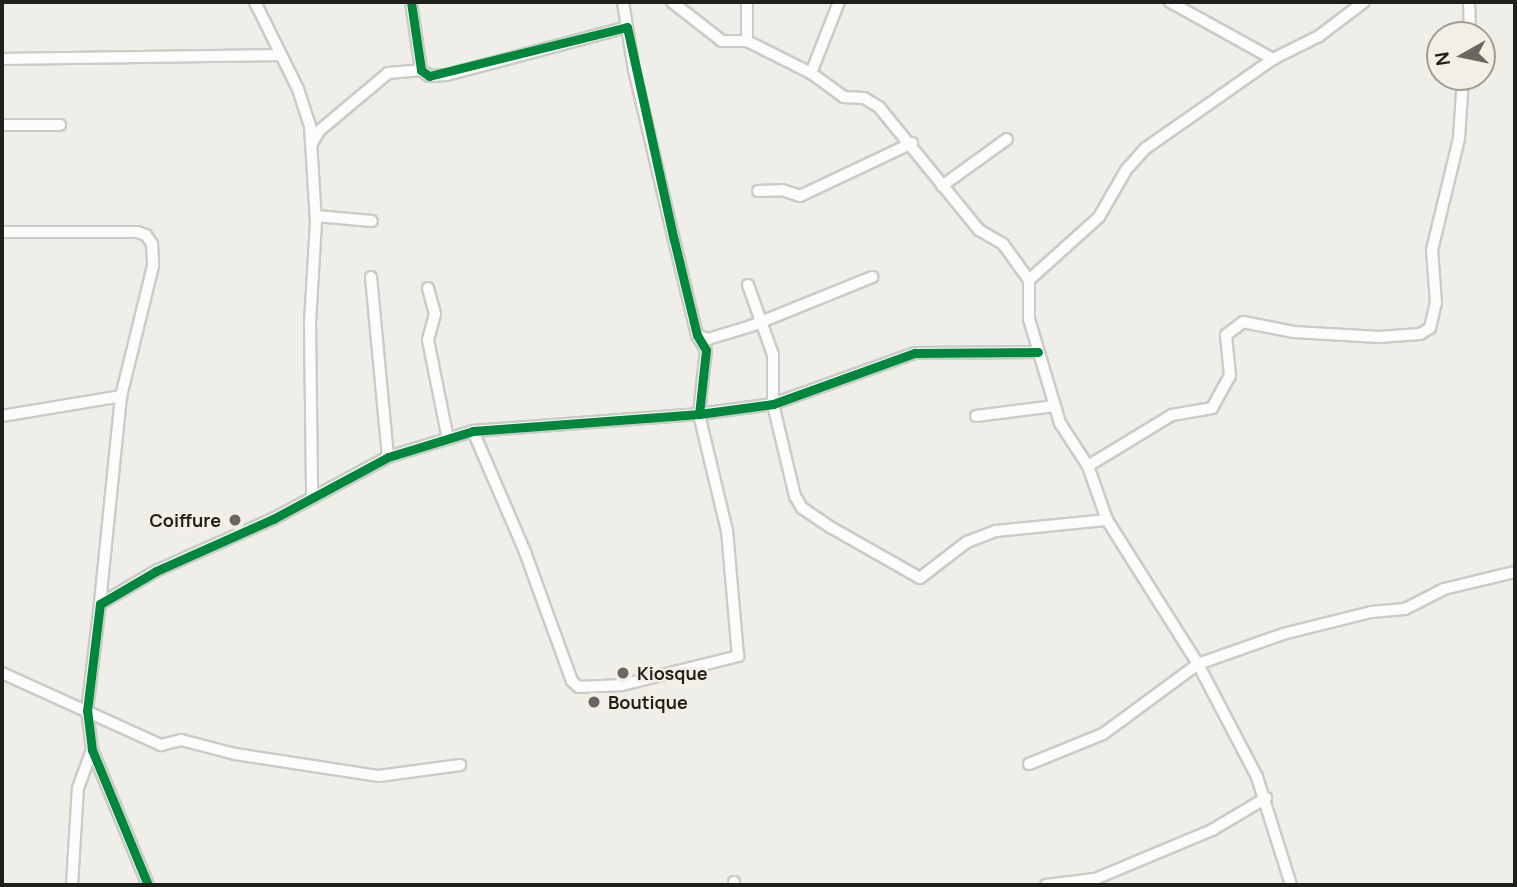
<!DOCTYPE html>
<html>
<head>
<meta charset="utf-8">
<style>
  body { margin:0 }
  #map { position:relative; width:1517px; height:887px; overflow:hidden; background:#f0eee8; font-family:Manrope,sans-serif }
  div>[style] { position:absolute }
  .roads { filter:drop-shadow(2px 0 #cccbc6) drop-shadow(-2px 0 #cccbc6) drop-shadow(0 2px #cccbc6) drop-shadow(0 -2px #cccbc6) }
  .street>* { height:10px; margin:-5px; padding:0 5px; transform-origin:5px; border-radius:5px; background:#fdfcfc }
  .cycleway>* { height:9px; margin:-4.5px; padding:0 4.5px; transform-origin:4.5px; border-radius:4.5px; background:#00873e }
  .dots>* { width:19px; height:19px; translate:-50% -50%; box-sizing:border-box; border:4px solid #f4efe5; border-radius:50% }
  span { translate:-50% -50%; white-space:nowrap; text-align:center; line-height:1.15; -webkit-text-stroke:5px #f4efe5; paint-order:stroke }
  .poi-label { font-size:18px; color:#211f1c; font-weight:700 }
  .right { translate:-100% -50%; text-align:right }
  .left { translate:0 -50%; text-align:left }
  .frame { position:absolute; inset:0; border:4px solid #211f1c; pointer-events:none }
  .north { position:absolute; left:1426px; top:21px; width:70px; height:70px; box-sizing:border-box; background:#f4efe5; border:2px solid #a09c95; border-radius:50%; rotate:261deg; font-size:19px; font-weight:700; line-height:28px; text-align:center; color:#211f1c }
  .north::after { content:''; display:block; margin:auto; width:24px; height:32px; background:#696763; clip-path:polygon(50% 0,100% 100%,50% 72%,0 100%) }
</style>
</head>
<body>
<div id="map">
  <div class="roads">
    <div class="street">
      <div style="left:255px;top:2px;width:97px;rotate:63.7deg"></div>
      <div style="left:298px;top:89px;width:39px;rotate:72deg"></div>
      <div style="left:310px;top:126px;width:96px;rotate:86.4deg"></div>
      <div style="left:316px;top:222px;width:101px;rotate:93.4deg"></div>
      <div style="left:310px;top:323px;width:175px;rotate:89.3deg"></div>
      <div style="left:411px;top:2px;width:69px;rotate:81.6deg"></div>
      <div style="left:672px;top:2px;width:63px;rotate:38deg"></div>
      <div style="left:722px;top:41px;width:25px"></div>
      <div style="left:747px;top:41px;width:72px;rotate:26.6deg"></div>
      <div style="left:811px;top:73px;width:41px;rotate:36deg"></div>
      <div style="left:844px;top:97px;width:20px;rotate:3deg"></div>
      <div style="left:864px;top:98px;width:17px;rotate:31deg"></div>
      <div style="left:879px;top:107px;width:159px;rotate:50.9deg"></div>
      <div style="left:979px;top:230px;width:28px;rotate:30deg"></div>
      <div style="left:1003px;top:244px;width:44px;rotate:54.2deg"></div>
      <div style="left:1029px;top:280px;width:39px;rotate:90deg"></div>
      <div style="left:1029px;top:319px;width:109px;rotate:73.4deg"></div>
      <div style="left:1060px;top:423px;width:51px;rotate:56.9deg"></div>
      <div style="left:1088px;top:466px;width:57px;rotate:70.6deg"></div>
      <div style="left:1107px;top:520px;width:170px;rotate:57.7deg"></div>
      <div style="left:1198px;top:664px;width:127px;rotate:62.4deg"></div>
      <div style="left:1257px;top:777px;width:113px;rotate:72.5deg"></div>
      <div style="left:1170px;top:2px;width:118px;rotate:29deg"></div>
      <div style="left:1273px;top:59px;width:51px;rotate:-26.6deg"></div>
      <div style="left:1319px;top:36px;width:56px;rotate:-37.1deg"></div>
      <div style="left:1469px;top:2px;width:33px;rotate:88deg"></div>
      <div style="left:747px;top:41px;width:39px;rotate:-90deg"></div>
      <div style="left:2px;top:59px;width:276px;rotate:-0.8deg"></div>
      <div style="left:811px;top:73px;width:76px;rotate:-68.5deg"></div>
      <div style="left:2px;top:125px;width:58px"></div>
      <div style="left:311px;top:145px;width:16px;rotate:-60deg"></div>
      <div style="left:319px;top:131px;width:90px;rotate:-40deg"></div>
      <div style="left:388px;top:73px;width:33px;rotate:-5deg"></div>
      <div style="left:421px;top:70px;width:10px;rotate:37deg"></div>
      <div style="left:429px;top:76px;width:18px;rotate:-3deg"></div>
      <div style="left:447px;top:75px;width:186px;rotate:-14.9deg"></div>
      <div style="left:942px;top:186px;width:80px;rotate:-35.9deg"></div>
      <div style="left:758px;top:191px;width:24px;rotate:-2deg"></div>
      <div style="left:782px;top:190px;width:19px;rotate:18deg"></div>
      <div style="left:800px;top:196px;width:124px;rotate:-25.3deg"></div>
      <div style="left:316px;top:216px;width:56px;rotate:5.1deg"></div>
      <div style="left:2px;top:232px;width:135px"></div>
      <div style="left:137px;top:232px;width:9px;rotate:18deg"></div>
      <div style="left:146px;top:235px;width:11px;rotate:56deg"></div>
      <div style="left:152px;top:244px;width:22px;rotate:87deg"></div>
      <div style="left:153px;top:266px;width:134px;rotate:103.8deg"></div>
      <div style="left:121px;top:396px;width:209px;rotate:95.8deg"></div>
      <div style="left:371px;top:277px;width:181px;rotate:84.6deg"></div>
      <div style="left:1029px;top:280px;width:94px;rotate:-42deg"></div>
      <div style="left:1099px;top:217px;width:54px;rotate:-60.1deg"></div>
      <div style="left:1126px;top:170px;width:30px;rotate:-48deg"></div>
      <div style="left:1146px;top:148px;width:155px;rotate:-35deg"></div>
      <div style="left:748px;top:285px;width:74px;rotate:70.3deg"></div>
      <div style="left:773px;top:355px;width:49px;rotate:90deg"></div>
      <div style="left:773px;top:404px;width:95px;rotate:76.6deg"></div>
      <div style="left:795px;top:496px;width:14px;rotate:60deg"></div>
      <div style="left:802px;top:508px;width:36px;rotate:34deg"></div>
      <div style="left:832px;top:528px;width:101px;rotate:29.6deg"></div>
      <div style="left:920px;top:578px;width:59px;rotate:-37.5deg"></div>
      <div style="left:967px;top:542px;width:31px;rotate:-21deg"></div>
      <div style="left:996px;top:531px;width:112px;rotate:-5.7deg"></div>
      <div style="left:428px;top:288px;width:27px;rotate:75deg"></div>
      <div style="left:435px;top:314px;width:27px;rotate:105deg"></div>
      <div style="left:428px;top:340px;width:101px;rotate:78.6deg"></div>
      <div style="left:697px;top:335px;width:12px;rotate:20deg"></div>
      <div style="left:708px;top:339px;width:45px;rotate:-16.8deg"></div>
      <div style="left:751px;top:326px;width:131px;rotate:-22deg"></div>
      <div style="left:2px;top:416px;width:121px;rotate:-9.5deg"></div>
      <div style="left:976px;top:416px;width:79px;rotate:-7.3deg"></div>
      <div style="left:473px;top:431px;width:132px;rotate:66.7deg"></div>
      <div style="left:525px;top:552px;width:137px;rotate:70deg"></div>
      <div style="left:572px;top:681px;width:9px;rotate:41deg"></div>
      <div style="left:579px;top:687px;width:43px;rotate:-2.7deg"></div>
      <div style="left:622px;top:685px;width:120px;rotate:-14deg"></div>
      <div style="left:738px;top:656px;width:125px;rotate:-95deg"></div>
      <div style="left:727px;top:531px;width:120px;rotate:-103.5deg"></div>
      <div style="left:699px;top:414px;width:64px;rotate:-83.8deg"></div>
      <div style="left:706px;top:350px;width:17px;rotate:-121deg"></div>
      <div style="left:697px;top:335px;width:98px;rotate:-103.6deg"></div>
      <div style="left:674px;top:240px;width:175px;rotate:-103.2deg"></div>
      <div style="left:634px;top:70px;width:69px;rotate:-99.2deg"></div>
      <div style="left:1088px;top:466px;width:98px;rotate:-31.3deg"></div>
      <div style="left:1172px;top:415px;width:41px;rotate:-9.9deg"></div>
      <div style="left:1212px;top:408px;width:37px;rotate:-61deg"></div>
      <div style="left:1230px;top:376px;width:41px;rotate:-95.6deg"></div>
      <div style="left:1226px;top:335px;width:21px;rotate:-37deg"></div>
      <div style="left:1243px;top:322px;width:52px;rotate:11.1deg"></div>
      <div style="left:1294px;top:332px;width:85px;rotate:3.4deg"></div>
      <div style="left:1379px;top:337px;width:41px;rotate:-4.2deg"></div>
      <div style="left:1420px;top:334px;width:12px;rotate:-31deg"></div>
      <div style="left:1430px;top:328px;width:26px;rotate:-77deg"></div>
      <div style="left:1436px;top:303px;width:53px;rotate:-94.3deg"></div>
      <div style="left:1432px;top:250px;width:115px;rotate:-76.4deg"></div>
      <div style="left:1459px;top:138px;width:61px;rotate:-86.2deg"></div>
      <div style="left:2px;top:673px;width:175px;rotate:24.4deg"></div>
      <div style="left:161px;top:745px;width:21px;rotate:-14deg"></div>
      <div style="left:181px;top:740px;width:56px;rotate:14.5deg"></div>
      <div style="left:235px;top:754px;width:146px;rotate:8.7deg"></div>
      <div style="left:379px;top:776px;width:82px;rotate:-7.7deg"></div>
      <div style="left:1029px;top:764px;width:80px;rotate:-22.1deg"></div>
      <div style="left:1103px;top:734px;width:118px;rotate:-36.4deg"></div>
      <div style="left:1198px;top:664px;width:90px;rotate:-19.4deg"></div>
      <div style="left:1283px;top:634px;width:91px;rotate:-14deg"></div>
      <div style="left:1371px;top:612px;width:34px;rotate:-5deg"></div>
      <div style="left:1405px;top:609px;width:44px;rotate:-27.1deg"></div>
      <div style="left:1444px;top:589px;width:73px;rotate:-13.5deg"></div>
      <div style="left:734px;top:882px;width:3px;rotate:90deg"></div>
      <div style="left:72px;top:885px;width:97px;rotate:-86.5deg"></div>
      <div style="left:78px;top:788px;width:40px;rotate:-69.8deg"></div>
      <div style="left:148px;top:885px;width:146px;rotate:-112.5deg"></div>
      <div style="left:92px;top:750px;width:39px;rotate:-97deg"></div>
      <div style="left:87px;top:711px;width:108px;rotate:-83.1deg"></div>
      <div style="left:100px;top:604px;width:65px;rotate:-30.5deg"></div>
      <div style="left:156px;top:571px;width:128px;rotate:-24deg"></div>
      <div style="left:273px;top:519px;width:131px;rotate:-28.3deg"></div>
      <div style="left:388px;top:457px;width:89px;rotate:-17deg"></div>
      <div style="left:473px;top:431px;width:227px;rotate:-4.3deg"></div>
      <div style="left:699px;top:414px;width:75px;rotate:-7.7deg"></div>
      <div style="left:773px;top:404px;width:151px;rotate:-19.8deg"></div>
      <div style="left:915px;top:353px;width:123px;rotate:-0.5deg"></div>
      <div style="left:1046px;top:885px;width:49px;rotate:-7deg"></div>
      <div style="left:1095px;top:879px;width:127px;rotate:-22.7deg"></div>
      <div style="left:1212px;top:830px;width:63px;rotate:-30.7deg"></div>
    </div>
  </div>
  <div class="cycleway">
    <div style="left:411px;top:2px;width:69px;rotate:81.6deg"></div>
    <div style="left:421px;top:70px;width:10px;rotate:37deg"></div>
    <div style="left:429px;top:76px;width:204px;rotate:-13.9deg"></div>
    <div style="left:627px;top:27px;width:218px;rotate:77.6deg"></div>
    <div style="left:674px;top:240px;width:98px;rotate:76.4deg"></div>
    <div style="left:697px;top:335px;width:17px;rotate:59deg"></div>
    <div style="left:706px;top:350px;width:64px;rotate:96.2deg"></div>
    <div style="left:148px;top:885px;width:146px;rotate:-112.5deg"></div>
    <div style="left:92px;top:750px;width:39px;rotate:-97deg"></div>
    <div style="left:87px;top:711px;width:108px;rotate:-83.1deg"></div>
    <div style="left:100px;top:604px;width:65px;rotate:-30.5deg"></div>
    <div style="left:156px;top:571px;width:128px;rotate:-24deg"></div>
    <div style="left:273px;top:519px;width:131px;rotate:-28.3deg"></div>
    <div style="left:388px;top:457px;width:89px;rotate:-17deg"></div>
    <div style="left:473px;top:431px;width:227px;rotate:-4.3deg"></div>
    <div style="left:699px;top:414px;width:75px;rotate:-7.7deg"></div>
    <div style="left:773px;top:404px;width:151px;rotate:-19.8deg"></div>
    <div style="left:915px;top:353px;width:123px;rotate:-0.5deg"></div>
  </div>
  <div class="dots">
    <div style="left:235px;top:520px;background:#696763"></div>
    <div style="left:623px;top:673px;background:#696763"></div>
    <div style="left:594px;top:702px;background:#696763"></div>
  </div>
  <div class="poi-label">
    <span class="right" style="left:221px;top:520px">Coiffure</span>
    <span class="left" style="left:637px;top:673px">Kiosque</span>
    <span class="left" style="left:608px;top:702px">Boutique</span>
  </div>
  <div class="frame"></div>
  <div class="north">N</div>
</div>
</body>
</html>
